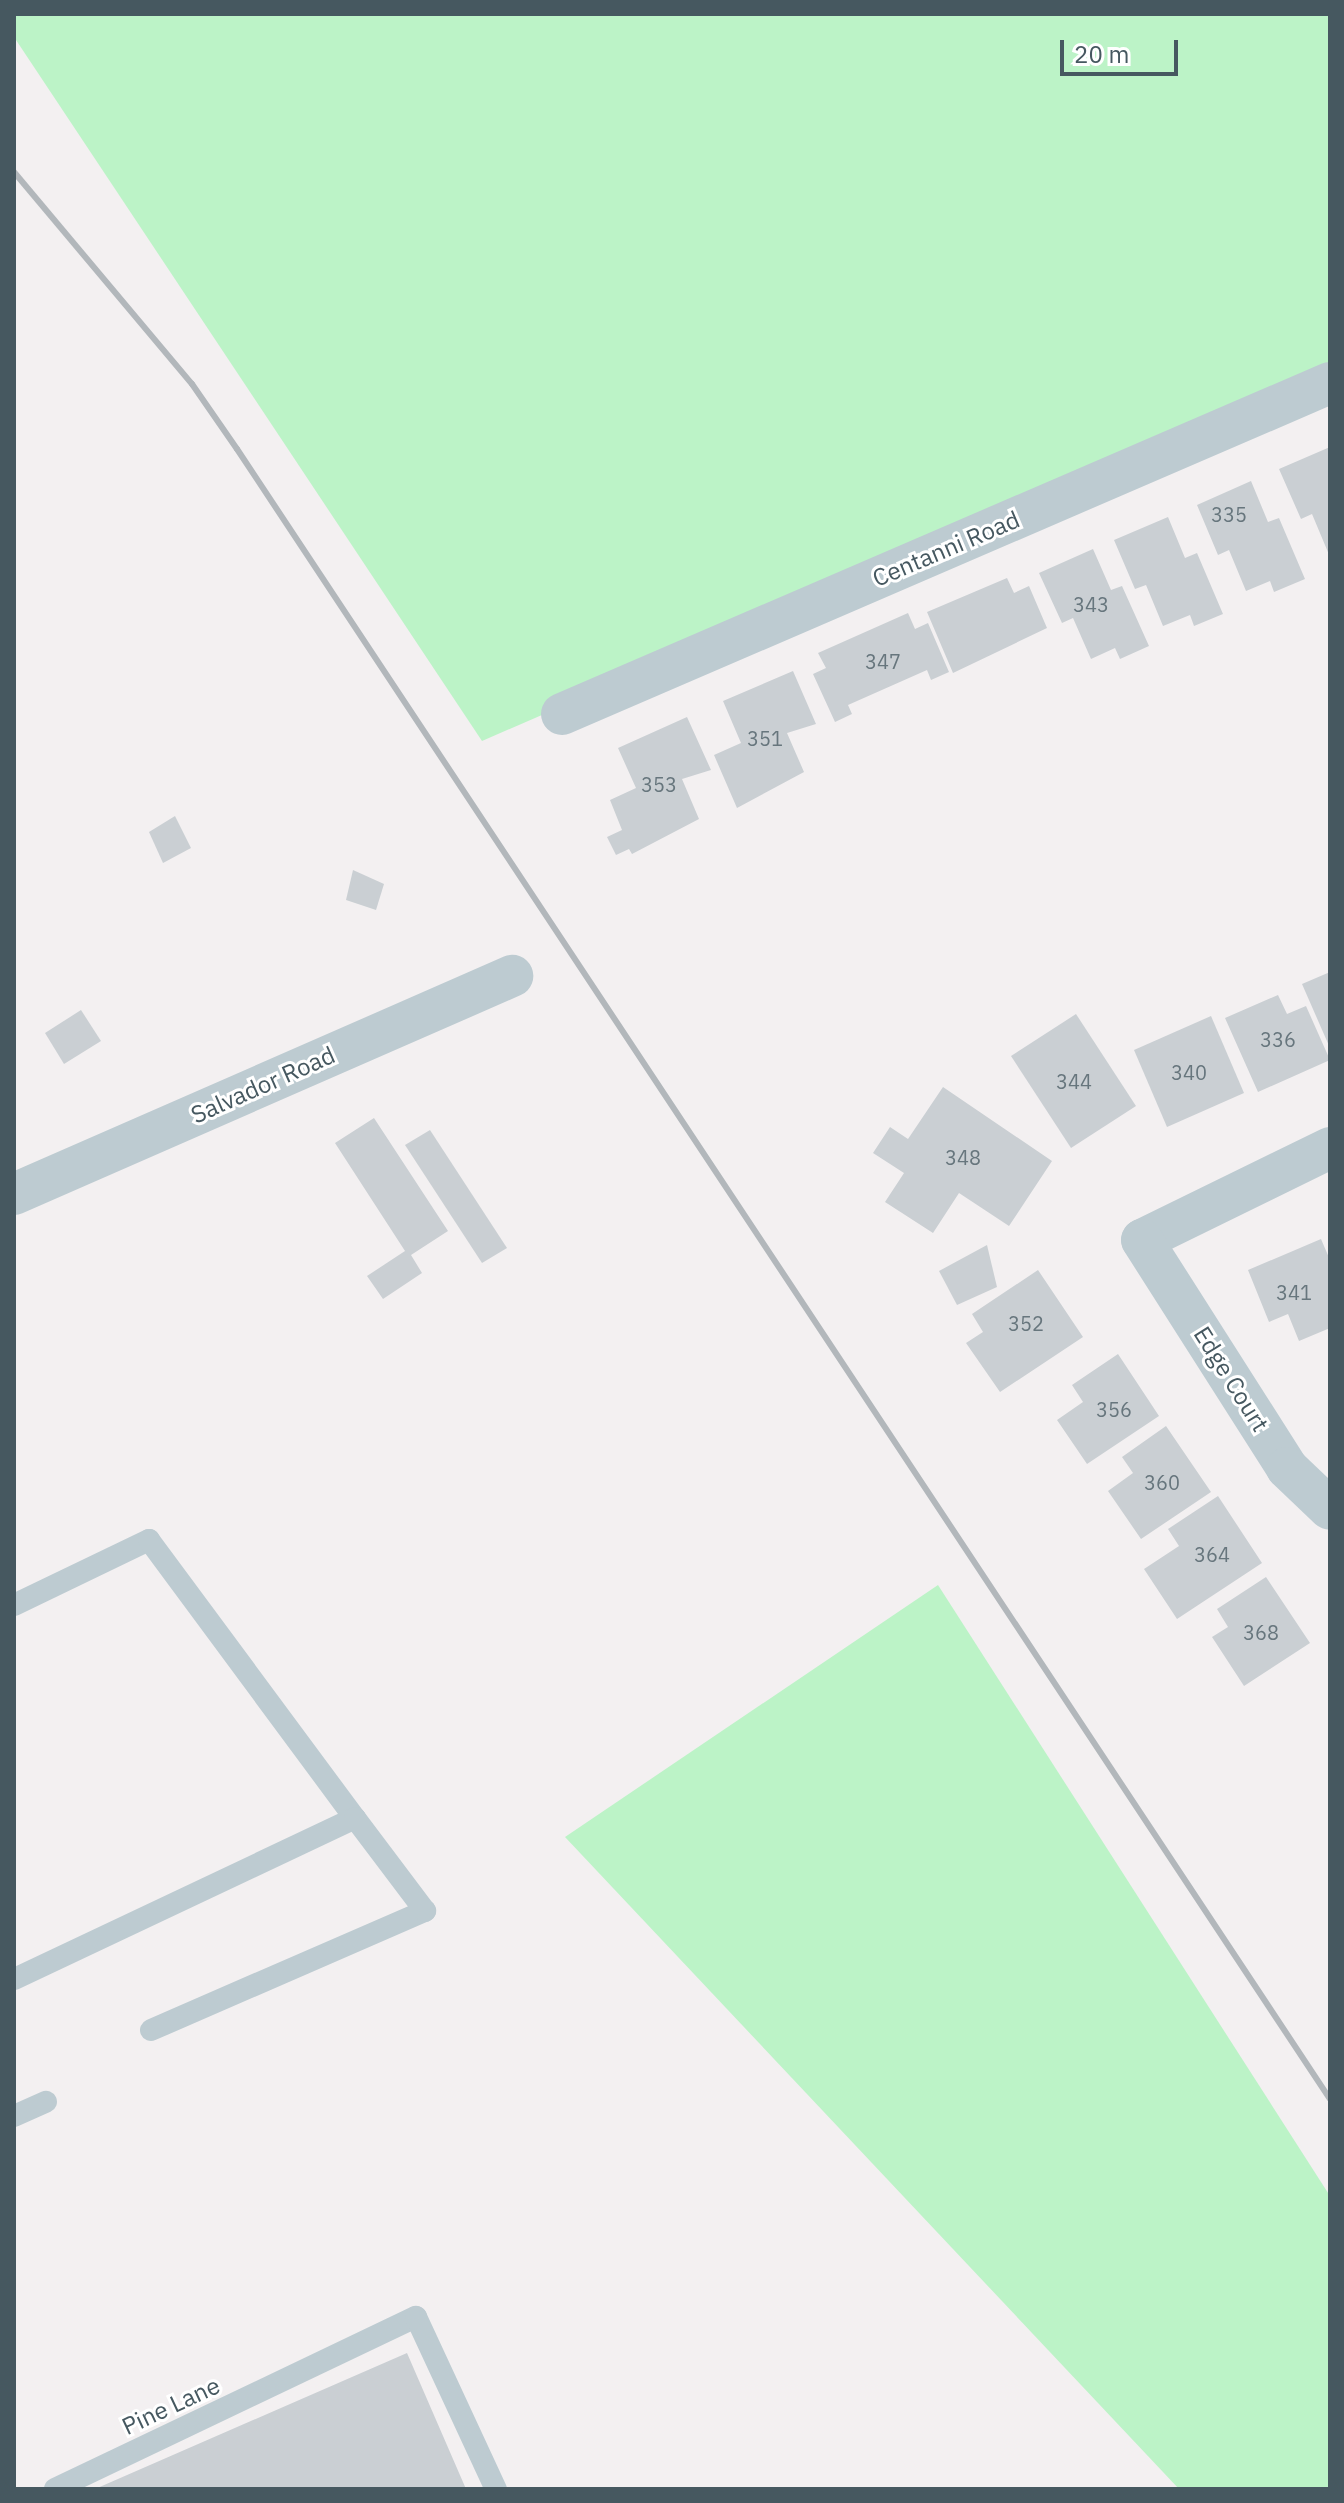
<!DOCTYPE html>
<html>
<head>
<meta charset="utf-8">
<style>
  body { margin:0 }
  #map { position:relative; width:1344px; height:2503px; overflow:hidden; background:#f3f0f1; font-family:"IBM Plex Sans",sans-serif }
  div>[style] { position:absolute }
  .green>* { inset:0; background:#bcf3c7 }
  .building>* { inset:0; background:#cacfd3 }
  .service>* { height:22px; margin:-11px; padding:0 11px; transform-origin:11px; border-radius:11px; background:#bdcbd1 }
  .minor>* { height:42px; margin:-21px; padding:0 21px; transform-origin:21px; border-radius:21px; background:#bdcbd1 }
  .rail>* { height:6px; margin:-3px; padding:0 3px; transform-origin:3px; border-radius:3px; background:#b2b7bb }
  span { translate:-50% -50%; white-space:nowrap; text-align:center; line-height:1.15; -webkit-text-stroke:6px #fff; paint-order:stroke }
  .number-label { font-size:20px; color:#67767d }
  .number-label span { -webkit-text-stroke-width:0 }
  .street-label { font-size:24px; color:#465860 }
  .frame { position:absolute; inset:0; border:16px solid #465860; pointer-events:none }
  .scale { position:absolute; left:1060px; top:40px; width:118px; height:36px; box-sizing:border-box; border:4px solid #465860; border-top:0; padding-left:10px; font-size:24px; line-height:28px; white-space:nowrap; color:#465860; -webkit-text-stroke:6px #fff; paint-order:stroke }
</style>
</head>
<body>
<div id="map">
  <div class="green">
    <div style="clip-path:polygon(14px 14px,1330px 14px,1330px 373px,482px 741px,14px 37px)"></div>
    <div style="clip-path:polygon(938px 1585px,1330px 2196px,1330px 2489px,1179px 2489px,565px 1837px)"></div>
  </div>
  <div class="building">
    <div style="clip-path:polygon(1330px 447px,1330px 557px,1312px 514px,1301px 519px,1279px 469px)"></div>
    <div style="clip-path:polygon(1251px 481px,1268px 522px,1279px 518px,1305px 579px,1274px 592px,1270px 581px,1246px 591px,1229px 550px,1218px 555px,1197px 505px)"></div>
    <div style="clip-path:polygon(1168px 517px,1185px 558px,1197px 553px,1223px 614px,1194px 626px,1190px 615px,1163px 626px,1146px 585px,1135px 589px,1114px 540px)"></div>
    <div style="clip-path:polygon(1093px 549px,1111px 590px,1122px 586px,1149px 646px,1120px 659px,1115px 648px,1091px 659px,1073px 618px,1062px 623px,1039px 573px)"></div>
    <div style="clip-path:polygon(1007px 578px,1014px 593px,1029px 586px,1047px 628px,953px 673px,927px 612px)"></div>
    <div style="clip-path:polygon(908px 613px,915px 629px,928px 623px,949px 672px,931px 680px,927px 670px,848px 705px,852px 714px,835px 722px,813px 674px,826px 668px,818px 653px)"></div>
    <div style="clip-path:polygon(793px 671px,816px 724px,787px 733px,804px 772px,737px 808px,714px 755px,741px 743px,723px 701px)"></div>
    <div style="clip-path:polygon(687px 717px,711px 770px,682px 779px,699px 819px,632px 854px,629px 849px,616px 855px,607px 837px,622px 830px,610px 800px,636px 788px,618px 748px)"></div>
    <div style="clip-path:polygon(175px 816px,191px 848px,163px 863px,149px 832px)"></div>
    <div style="clip-path:polygon(353px 870px,384px 884px,376px 910px,346px 900px)"></div>
    <div style="clip-path:polygon(1330px 972px,1330px 1048px,1302px 984px)"></div>
    <div style="clip-path:polygon(1278px 995px,1287px 1014px,1306px 1006px,1330px 1060px,1258px 1092px,1225px 1018px)"></div>
    <div style="clip-path:polygon(81px 1010px,101px 1041px,64px 1064px,45px 1033px)"></div>
    <div style="clip-path:polygon(1076px 1014px,1136px 1106px,1071px 1148px,1011px 1056px)"></div>
    <div style="clip-path:polygon(1211px 1016px,1244px 1093px,1167px 1127px,1134px 1050px)"></div>
    <div style="clip-path:polygon(943px 1087px,1052px 1161px,1009px 1226px,959px 1193px,933px 1233px,885px 1202px,904px 1173px,873px 1153px,890px 1127px,908px 1139px)"></div>
    <div style="clip-path:polygon(374px 1118px,448px 1231px,411px 1255px,422px 1273px,383px 1299px,367px 1276px,405px 1251px,335px 1143px)"></div>
    <div style="clip-path:polygon(430px 1130px,507px 1248px,482px 1263px,405px 1145px)"></div>
    <div style="clip-path:polygon(1321px 1239px,1330px 1260px,1330px 1328px,1299px 1341px,1288px 1314px,1269px 1322px,1248px 1270px)"></div>
    <div style="clip-path:polygon(987px 1245px,997px 1287px,957px 1305px,939px 1271px)"></div>
    <div style="clip-path:polygon(1038px 1270px,1083px 1337px,1000px 1392px,966px 1343px,983px 1332px,972px 1314px)"></div>
    <div style="clip-path:polygon(1118px 1354px,1159px 1416px,1087px 1464px,1057px 1420px,1083px 1402px,1072px 1385px)"></div>
    <div style="clip-path:polygon(1166px 1426px,1211px 1492px,1141px 1539px,1108px 1491px,1133px 1473px,1122px 1457px)"></div>
    <div style="clip-path:polygon(1218px 1496px,1262px 1563px,1177px 1619px,1144px 1569px,1179px 1546px,1168px 1529px)"></div>
    <div style="clip-path:polygon(1266px 1577px,1310px 1643px,1244px 1686px,1212px 1637px,1228px 1627px,1217px 1609px)"></div>
    <div style="clip-path:polygon(407px 2353px,466px 2489px,95px 2489px,274px 2411px)"></div>
  </div>
  <div class="service">
    <div style="left:14px;top:1605px;width:150px;rotate:-25.7deg"></div>
    <div style="left:149px;top:1540px;width:346px;rotate:53.5deg"></div>
    <div style="left:355px;top:1818px;width:377px;rotate:154.7deg"></div>
    <div style="left:151px;top:2030px;width:299px;rotate:-23.5deg"></div>
    <div style="left:425px;top:1911px;width:116px;rotate:-127deg"></div>
    <div style="left:14px;top:2116px;width:35px;rotate:-24deg"></div>
    <div style="left:55px;top:2489px;width:400px;rotate:-25.5deg"></div>
    <div style="left:416px;top:2317px;width:190px;rotate:65.1deg"></div>
  </div>
  <div class="minor">
    <div style="left:562px;top:714px;width:836px;rotate:-23.32deg"></div>
    <div style="left:1330px;top:1148px;width:209px;rotate:153.9deg"></div>
    <div style="left:1142px;top:1240px;width:270px;rotate:57.5deg"></div>
    <div style="left:1287px;top:1468px;width:59px;rotate:43.6deg"></div>
    <div style="left:14px;top:1194px;width:544px;rotate:-23.64deg"></div>
  </div>
  <div class="rail">
    <div style="left:14px;top:172px;width:277px;rotate:50deg"></div>
    <div style="left:192px;top:384px;width:79px;rotate:55.3deg"></div>
    <div style="left:237px;top:449px;width:1979px;rotate:56.48deg"></div>
  </div>
  <div class="number-label">
    <span style="left:1229px;top:514px">335</span>
    <span style="left:1091px;top:604px">343</span>
    <span style="left:883px;top:661px">347</span>
    <span style="left:765px;top:738px">351</span>
    <span style="left:659px;top:784px">353</span>
    <span style="left:1278px;top:1039px">336</span>
    <span style="left:1189px;top:1072px">340</span>
    <span style="left:1074px;top:1081px">344</span>
    <span style="left:963px;top:1157px">348</span>
    <span style="left:1294px;top:1292px">341</span>
    <span style="left:1026px;top:1323px">352</span>
    <span style="left:1114px;top:1409px">356</span>
    <span style="left:1162px;top:1482px">360</span>
    <span style="left:1212px;top:1554px">364</span>
    <span style="left:1261px;top:1632px">368</span>
  </div>
  <div class="street-label">
    <span style="left:946px;top:549px;rotate:-23deg">Centanni Road</span>
    <span style="left:263px;top:1085px;rotate:-24deg">Salvador Road</span>
    <span style="left:1231px;top:1379px;rotate:58deg">Edge Court</span>
    <span style="left:171px;top:2406px;rotate:-25deg">Pine Lane</span>
  </div>
  <div class="frame"></div>
  <div class="scale">20 m</div>
</div>
</body>
</html>
